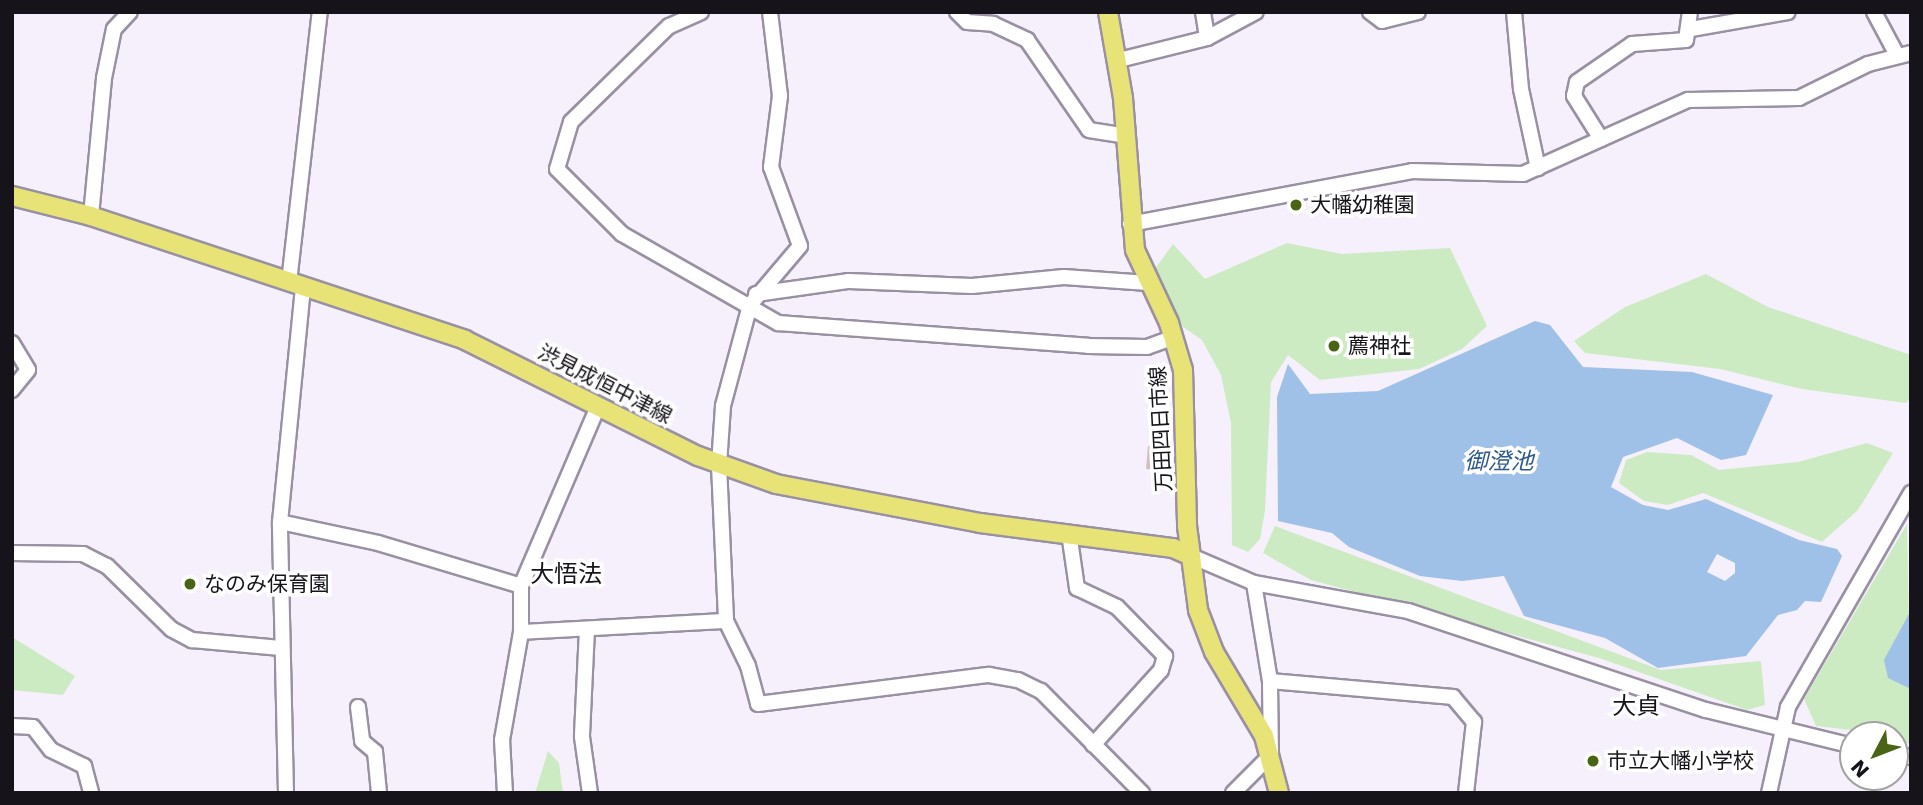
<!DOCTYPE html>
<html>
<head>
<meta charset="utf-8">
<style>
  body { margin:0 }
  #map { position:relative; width:1923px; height:805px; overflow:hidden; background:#f6f0fc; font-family:"DejaVu Sans","Noto Sans JP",sans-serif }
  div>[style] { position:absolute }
  .green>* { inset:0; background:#cdebc3 }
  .water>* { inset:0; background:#9fc0e7 }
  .building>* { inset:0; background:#d7bdbb }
  .roads { filter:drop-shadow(2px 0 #9990a3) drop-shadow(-2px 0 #9990a3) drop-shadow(0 2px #9990a3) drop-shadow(0 -2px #9990a3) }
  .minor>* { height:14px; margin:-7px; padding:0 7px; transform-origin:7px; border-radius:7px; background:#fff }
  .major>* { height:18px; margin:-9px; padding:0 9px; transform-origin:9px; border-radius:9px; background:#e8e376 }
  .dots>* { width:19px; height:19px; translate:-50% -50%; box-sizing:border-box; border:4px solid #fff; border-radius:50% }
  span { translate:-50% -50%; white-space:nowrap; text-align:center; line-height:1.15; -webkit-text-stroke:7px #fff; paint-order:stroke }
  .poi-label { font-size:21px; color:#17131a }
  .left { translate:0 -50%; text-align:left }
  .street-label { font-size:21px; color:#17131a }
  .water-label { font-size:23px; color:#2c5a8c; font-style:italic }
  .quarter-label { font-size:24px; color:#17131a }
  .frame { position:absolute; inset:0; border:14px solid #17131a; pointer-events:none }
  .north { position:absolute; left:1839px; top:721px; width:70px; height:70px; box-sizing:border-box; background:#fff; border:2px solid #a2a1a3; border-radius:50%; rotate:228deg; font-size:19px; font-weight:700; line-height:28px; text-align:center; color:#17131a }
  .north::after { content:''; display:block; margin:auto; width:24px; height:32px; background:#496415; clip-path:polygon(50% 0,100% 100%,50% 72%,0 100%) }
</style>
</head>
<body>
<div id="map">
  <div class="green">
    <div style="clip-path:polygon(1287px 243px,1342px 254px,1450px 248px,1487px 326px,1462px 349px,1419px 369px,1320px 380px,1288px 355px,1271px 382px,1265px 511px,1260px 539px,1248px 552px,1232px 545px,1231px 423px,1221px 375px,1202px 340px,1183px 327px,1154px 270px,1173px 244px,1205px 279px)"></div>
    <div style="clip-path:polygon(1706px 274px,1768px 307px,1911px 355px,1911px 397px,1906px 403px,1802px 389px,1720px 369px,1585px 353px,1574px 341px,1625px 307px)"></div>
    <div style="clip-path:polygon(1867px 443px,1893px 453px,1858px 510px,1822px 542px,1703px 493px,1668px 505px,1644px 501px,1619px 483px,1626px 460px,1647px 452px,1691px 455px,1719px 470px,1798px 462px)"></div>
    <div style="clip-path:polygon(1907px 524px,1911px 744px,1895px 741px,1895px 735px,1816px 726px,1804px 699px)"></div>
    <div style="clip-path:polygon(1275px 526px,1661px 670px,1761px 661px,1765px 705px,1747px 710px,1599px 658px,1311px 580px,1263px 553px)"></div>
    <div style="clip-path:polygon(12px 637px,75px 676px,63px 695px,12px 690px)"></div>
    <div style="clip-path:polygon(548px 751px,559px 763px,563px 793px,535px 793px)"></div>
  </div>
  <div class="water">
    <div style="clip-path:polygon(evenodd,1535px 321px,1550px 325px,1583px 367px,1692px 372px,1773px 395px,1746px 455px,1721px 460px,1677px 438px,1623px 457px,1611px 487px,1643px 505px,1668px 510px,1706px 499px,1799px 540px,1837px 549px,1842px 556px,1821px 602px,1805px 601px,1797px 610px,1778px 615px,1746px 656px,1658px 668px,1605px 638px,1524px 616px,1504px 576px,1462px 581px,1420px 576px,1349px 547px,1332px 533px,1278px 521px,1277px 397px,1288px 364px,1310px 394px,1378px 391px,1535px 321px,1717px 554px,1735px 563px,1735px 573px,1725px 581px,1707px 572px,1717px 554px)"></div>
    <div style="clip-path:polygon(1911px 610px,1911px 689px,1888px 678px,1884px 660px)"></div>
  </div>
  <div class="building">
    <div style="clip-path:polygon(1148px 446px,1160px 447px,1158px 470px,1146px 469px)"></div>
  </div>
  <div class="roads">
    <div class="minor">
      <div style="left:701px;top:12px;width:35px;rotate:156deg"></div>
      <div style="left:669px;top:26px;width:137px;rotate:135.6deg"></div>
      <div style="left:571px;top:122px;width:49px;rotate:106.6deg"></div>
      <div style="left:557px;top:169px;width:92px;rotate:45deg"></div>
      <div style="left:622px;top:234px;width:180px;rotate:29.7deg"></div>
      <div style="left:778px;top:323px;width:311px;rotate:4.2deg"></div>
      <div style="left:1088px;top:346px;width:59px;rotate:1deg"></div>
      <div style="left:1147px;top:347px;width:29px;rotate:-20deg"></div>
      <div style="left:770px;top:12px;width:85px;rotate:83.2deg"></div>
      <div style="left:780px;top:96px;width:72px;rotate:97.2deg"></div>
      <div style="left:771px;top:167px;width:84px;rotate:69.8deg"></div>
      <div style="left:800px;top:246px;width:77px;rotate:130.3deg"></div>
      <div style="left:750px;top:305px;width:105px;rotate:105deg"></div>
      <div style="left:723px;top:406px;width:59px;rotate:93.9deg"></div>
      <div style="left:719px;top:465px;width:156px;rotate:87.4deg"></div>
      <div style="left:726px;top:621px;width:50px;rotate:63.9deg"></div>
      <div style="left:748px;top:666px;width:39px;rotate:75deg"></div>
      <div style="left:758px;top:704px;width:233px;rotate:-7.2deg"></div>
      <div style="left:989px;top:675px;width:29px;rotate:10deg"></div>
      <div style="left:1018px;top:680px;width:25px;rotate:26deg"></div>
      <div style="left:1041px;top:691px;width:144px;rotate:45.3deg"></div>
      <div style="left:957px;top:12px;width:14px;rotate:45deg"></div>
      <div style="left:967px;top:22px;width:26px;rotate:4deg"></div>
      <div style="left:993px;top:24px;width:38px;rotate:25deg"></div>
      <div style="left:1027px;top:40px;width:109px;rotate:55.4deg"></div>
      <div style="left:1089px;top:130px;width:37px;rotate:9deg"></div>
      <div style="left:1203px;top:12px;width:26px;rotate:81deg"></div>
      <div style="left:1370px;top:12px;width:15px;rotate:37deg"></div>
      <div style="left:1382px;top:21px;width:37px;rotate:-14deg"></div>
      <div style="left:1514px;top:12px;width:77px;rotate:84.8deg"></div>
      <div style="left:1521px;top:89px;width:81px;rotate:77.9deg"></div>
      <div style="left:1874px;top:12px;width:49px;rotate:61.9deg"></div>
      <div style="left:1691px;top:29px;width:98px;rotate:-9.9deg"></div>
      <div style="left:1119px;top:60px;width:91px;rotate:-14deg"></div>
      <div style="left:1207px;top:38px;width:55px;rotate:-28deg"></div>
      <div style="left:1601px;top:139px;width:51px;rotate:-122.1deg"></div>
      <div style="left:1574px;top:96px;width:14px;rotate:-78deg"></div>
      <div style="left:1577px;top:82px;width:67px;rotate:-34.6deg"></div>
      <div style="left:1632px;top:44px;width:54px;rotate:-4.2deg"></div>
      <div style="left:1686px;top:40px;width:28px;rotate:-82deg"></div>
      <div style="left:91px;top:216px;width:139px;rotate:-84.6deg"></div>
      <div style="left:104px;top:78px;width:50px;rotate:-78.5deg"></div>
      <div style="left:114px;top:29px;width:23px;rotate:-47deg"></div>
      <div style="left:1130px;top:224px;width:287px;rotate:-10.6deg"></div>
      <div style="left:1412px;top:171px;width:111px;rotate:1.5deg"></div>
      <div style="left:1523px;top:174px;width:181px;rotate:-24.2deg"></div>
      <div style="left:1688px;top:100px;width:111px;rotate:-1deg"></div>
      <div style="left:1799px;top:98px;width:77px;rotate:-26.2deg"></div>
      <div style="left:1868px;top:64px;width:44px;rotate:-14.3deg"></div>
      <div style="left:289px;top:282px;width:272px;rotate:-83.5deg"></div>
      <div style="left:756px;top:294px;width:94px;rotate:-8deg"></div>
      <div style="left:849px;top:281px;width:123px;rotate:2.3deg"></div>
      <div style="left:972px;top:286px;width:92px;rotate:-5.6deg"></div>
      <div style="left:1064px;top:277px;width:84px;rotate:4.1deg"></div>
      <div style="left:12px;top:343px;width:31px;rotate:59deg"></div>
      <div style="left:28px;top:370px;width:26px;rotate:129deg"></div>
      <div style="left:280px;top:522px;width:100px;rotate:12.1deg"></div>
      <div style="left:378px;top:543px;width:149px;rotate:16.7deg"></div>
      <div style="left:1069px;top:533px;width:56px;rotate:81.7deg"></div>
      <div style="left:1077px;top:588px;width:44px;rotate:25.4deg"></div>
      <div style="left:1117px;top:607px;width:69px;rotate:45.6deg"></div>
      <div style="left:1165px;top:656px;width:15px;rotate:106deg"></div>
      <div style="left:1161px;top:670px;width:101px;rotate:132.2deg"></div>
      <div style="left:12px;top:553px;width:71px;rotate:0.8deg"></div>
      <div style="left:83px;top:554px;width:27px;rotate:27deg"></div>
      <div style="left:107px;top:566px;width:90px;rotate:44.5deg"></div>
      <div style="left:171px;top:629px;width:24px;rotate:28deg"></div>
      <div style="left:192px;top:640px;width:89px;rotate:5.1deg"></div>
      <div style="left:1191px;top:556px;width:69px;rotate:23.2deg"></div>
      <div style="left:1254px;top:583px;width:157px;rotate:10.3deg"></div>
      <div style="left:1408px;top:611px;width:314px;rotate:18.4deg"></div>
      <div style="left:1706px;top:710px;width:151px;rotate:13.8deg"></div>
      <div style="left:587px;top:629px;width:108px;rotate:92.7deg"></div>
      <div style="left:582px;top:737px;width:57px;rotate:81.9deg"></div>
      <div style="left:521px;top:632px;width:205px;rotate:-3.1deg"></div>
      <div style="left:1270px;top:681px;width:184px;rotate:5deg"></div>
      <div style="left:1453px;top:697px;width:33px;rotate:50deg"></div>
      <div style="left:1474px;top:722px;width:71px;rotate:96.4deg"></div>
      <div style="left:358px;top:707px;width:34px;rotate:83deg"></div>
      <div style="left:362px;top:741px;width:17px;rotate:40deg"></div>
      <div style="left:375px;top:752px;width:41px;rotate:84.4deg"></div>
      <div style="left:12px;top:726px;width:21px;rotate:3deg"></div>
      <div style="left:33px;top:727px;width:29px;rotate:52deg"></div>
      <div style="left:51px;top:750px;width:37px;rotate:26deg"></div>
      <div style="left:84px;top:766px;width:28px;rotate:75deg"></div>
      <div style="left:1895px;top:754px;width:16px;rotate:11deg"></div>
      <div style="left:286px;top:793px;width:271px;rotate:-91.3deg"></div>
      <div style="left:280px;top:522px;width:236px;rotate:-84.4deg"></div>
      <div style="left:505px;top:793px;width:53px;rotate:-93.2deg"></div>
      <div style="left:502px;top:740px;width:110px;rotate:-80deg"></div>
      <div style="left:521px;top:632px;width:46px;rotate:-90deg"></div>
      <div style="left:521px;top:586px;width:196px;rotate:-66.8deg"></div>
      <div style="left:1233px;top:793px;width:54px;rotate:-45deg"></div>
      <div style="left:1271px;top:755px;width:74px;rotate:-90.8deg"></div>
      <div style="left:1270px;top:681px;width:99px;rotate:-99.3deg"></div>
      <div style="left:1769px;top:793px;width:88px;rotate:-77.5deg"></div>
      <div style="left:1788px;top:707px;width:247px;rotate:-60.1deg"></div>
    </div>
    <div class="major">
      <div style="left:1108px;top:12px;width:87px;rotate:80.1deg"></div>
      <div style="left:1123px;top:98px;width:152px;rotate:85.5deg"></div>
      <div style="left:1135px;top:250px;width:81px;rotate:65deg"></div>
      <div style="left:1169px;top:323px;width:49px;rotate:73.4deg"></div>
      <div style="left:1183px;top:370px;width:156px;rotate:88.5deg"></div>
      <div style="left:1187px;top:526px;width:85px;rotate:82.5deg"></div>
      <div style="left:1198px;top:610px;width:45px;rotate:69.1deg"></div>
      <div style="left:1214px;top:652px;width:98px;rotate:59.2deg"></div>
      <div style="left:1264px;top:736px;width:59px;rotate:75.3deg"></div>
      <div style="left:12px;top:196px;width:81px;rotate:14.2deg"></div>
      <div style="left:91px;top:216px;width:394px;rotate:18.3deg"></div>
      <div style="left:465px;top:340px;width:260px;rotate:26.5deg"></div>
      <div style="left:698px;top:456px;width:83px;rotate:19.7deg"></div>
      <div style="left:776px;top:484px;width:208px;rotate:10.8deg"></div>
      <div style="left:980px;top:523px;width:195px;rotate:7.4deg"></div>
      <div style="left:1173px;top:548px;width:20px;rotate:24deg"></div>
    </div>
  </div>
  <div class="dots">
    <div style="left:1296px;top:205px;background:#496415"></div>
    <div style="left:1334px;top:346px;background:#496415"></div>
    <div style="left:190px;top:584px;background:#496415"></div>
    <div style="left:1593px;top:761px;background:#496415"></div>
  </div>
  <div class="poi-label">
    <span class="left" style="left:1310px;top:205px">大幡幼稚園</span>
    <span class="left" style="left:1348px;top:346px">薦神社</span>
    <span class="left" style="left:204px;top:584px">なのみ保育園</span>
    <span class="left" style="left:1607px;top:761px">市立大幡小学校</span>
  </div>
  <div class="street-label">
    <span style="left:605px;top:384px;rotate:27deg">渋見成恒中津線</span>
    <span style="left:1161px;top:429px;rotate:-93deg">万田四日市線</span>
  </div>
  <div class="water-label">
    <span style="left:1499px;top:461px">御澄池</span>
  </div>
  <div class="quarter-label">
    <span style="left:566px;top:575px">大悟法</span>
    <span style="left:1636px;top:707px">大貞</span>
  </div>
  <div class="frame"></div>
  <div class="north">N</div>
</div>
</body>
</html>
